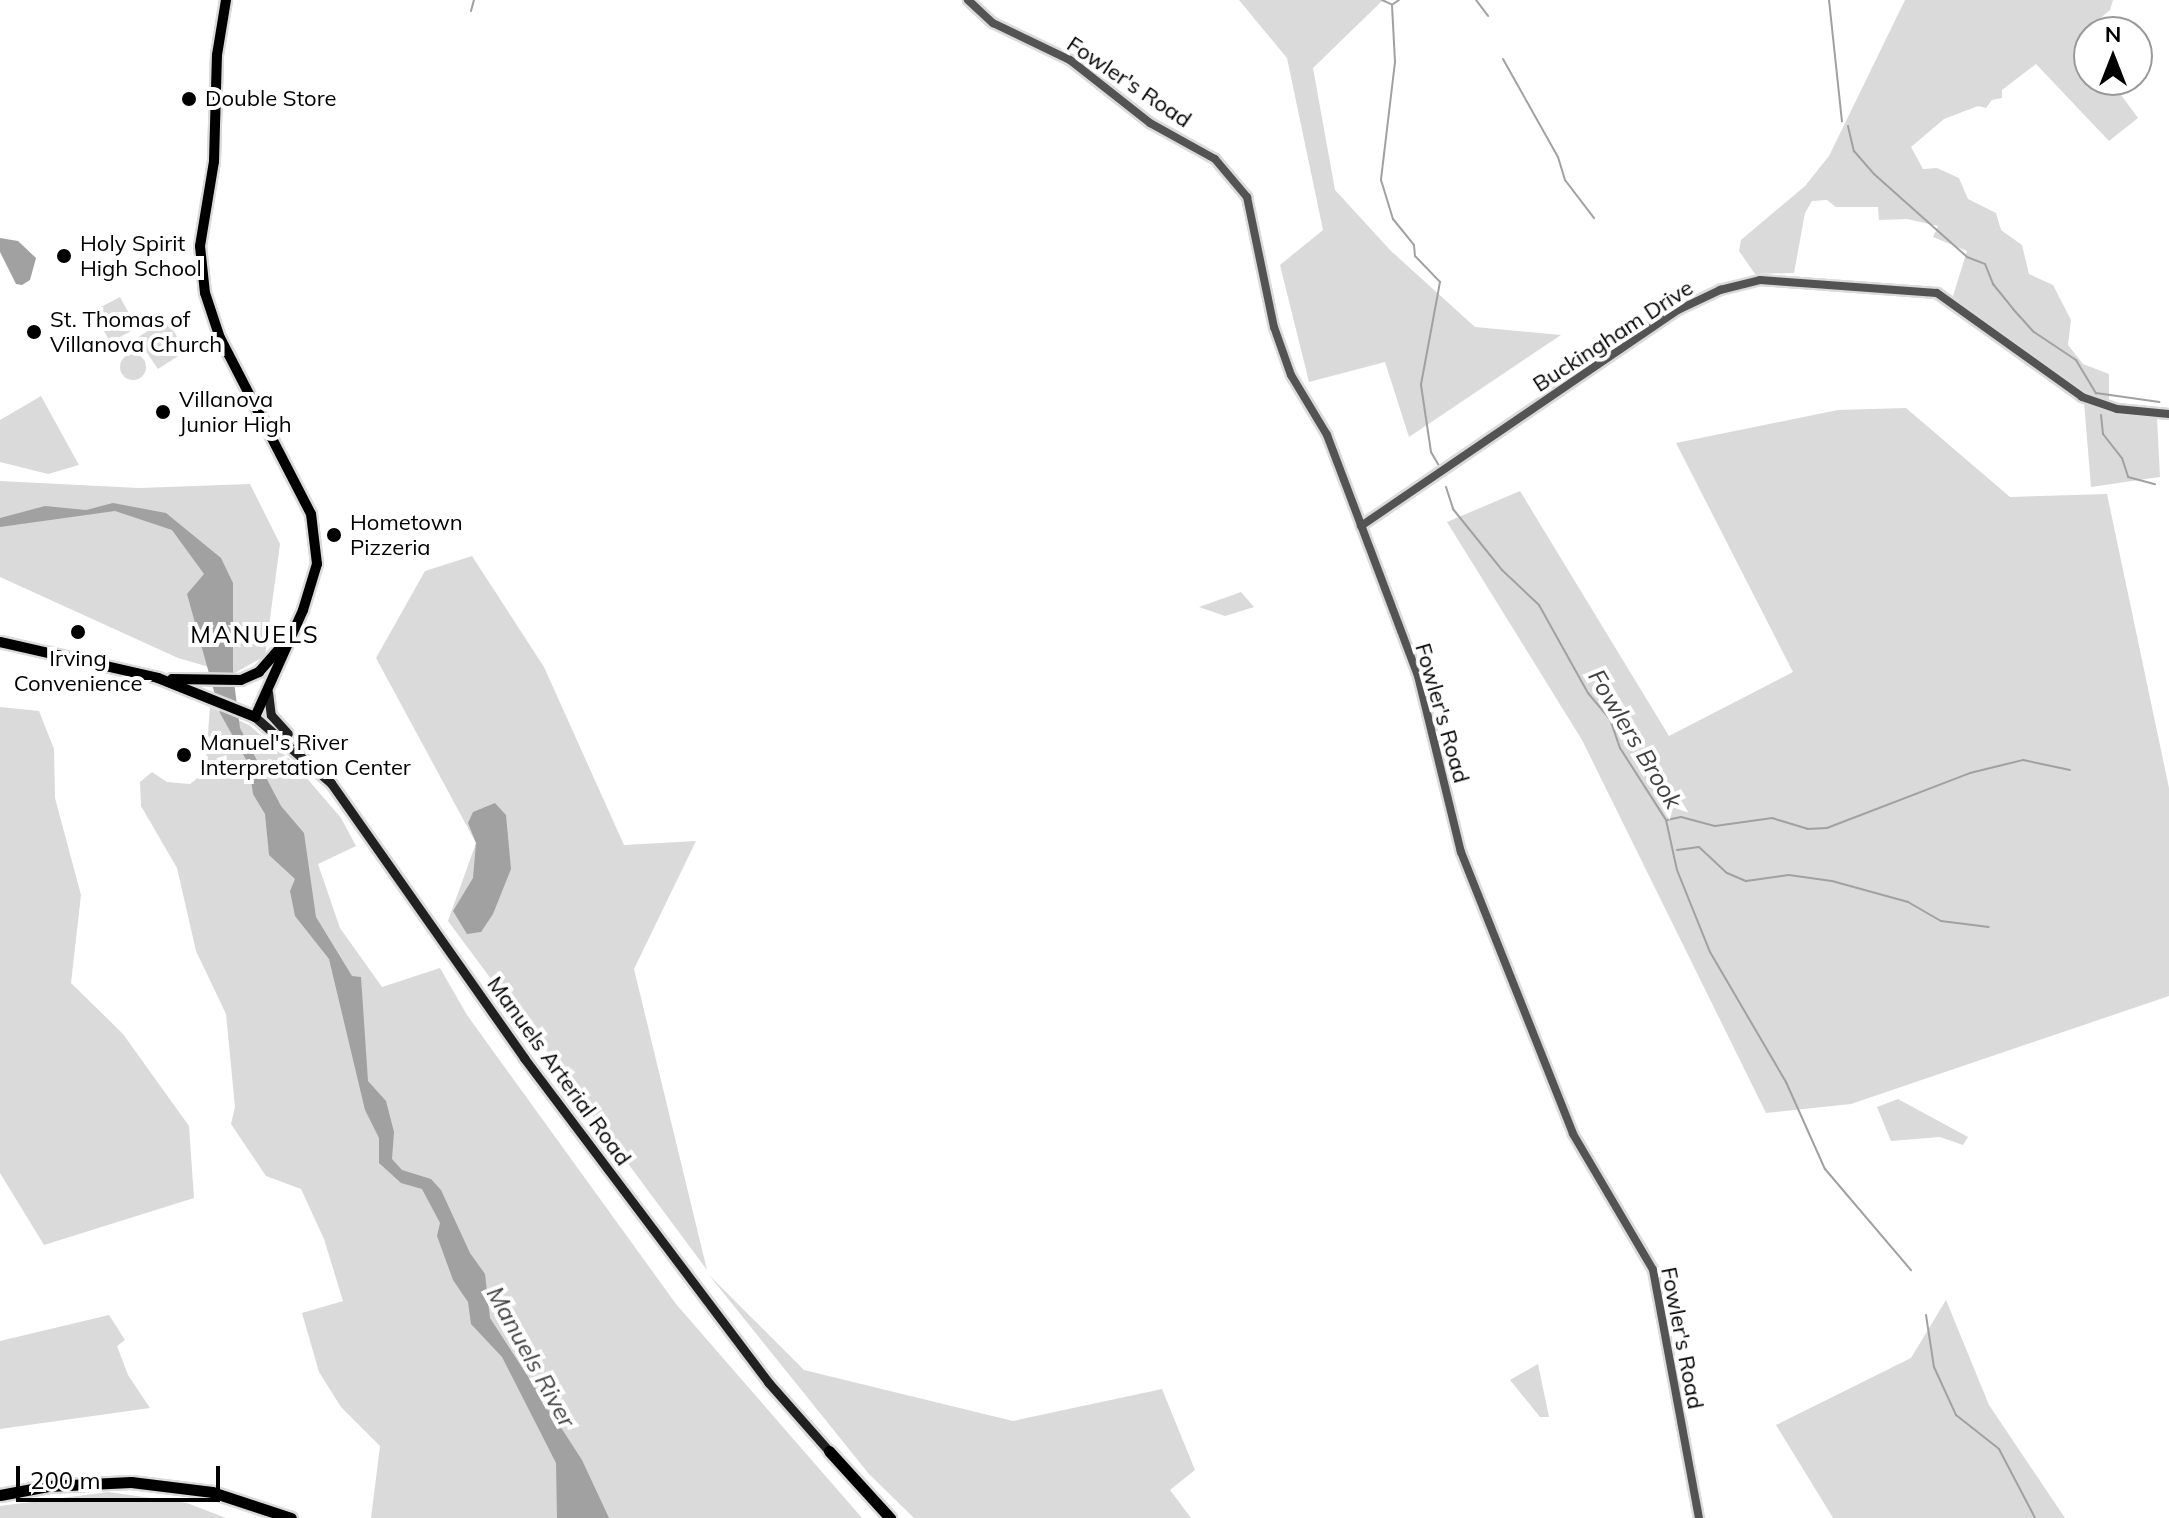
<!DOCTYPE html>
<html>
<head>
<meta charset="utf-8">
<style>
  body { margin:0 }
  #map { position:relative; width:2169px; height:1518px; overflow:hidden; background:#fff; font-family:Mulish,sans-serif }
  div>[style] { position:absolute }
  .green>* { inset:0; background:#dadada }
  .round { border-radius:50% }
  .water>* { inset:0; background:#a1a1a1 }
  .stream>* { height:2px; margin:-1px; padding:0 1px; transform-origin:1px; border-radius:1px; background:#a1a1a1 }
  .roads { filter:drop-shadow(2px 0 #dbdbdb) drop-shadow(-2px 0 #dbdbdb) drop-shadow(0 2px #dbdbdb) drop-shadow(0 -2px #dbdbdb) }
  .tertiary>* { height:8px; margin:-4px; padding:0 4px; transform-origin:4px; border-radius:4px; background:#535353 }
  .secondary>* { height:9px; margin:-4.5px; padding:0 4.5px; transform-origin:4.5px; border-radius:4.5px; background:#202020 }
  .primary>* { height:10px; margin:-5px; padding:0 5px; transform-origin:5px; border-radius:5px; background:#000 }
  .motorway>* { height:11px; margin:-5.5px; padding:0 5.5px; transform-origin:5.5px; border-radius:5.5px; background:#000 }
  .dots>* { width:22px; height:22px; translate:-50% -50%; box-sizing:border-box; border:4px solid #fff; border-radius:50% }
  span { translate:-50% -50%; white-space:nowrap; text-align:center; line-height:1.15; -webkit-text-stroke:8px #fff; paint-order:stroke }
  .street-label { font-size:22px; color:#000 }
  .poi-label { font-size:22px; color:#000 }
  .left { translate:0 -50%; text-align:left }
  .neighbourhood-label { font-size:24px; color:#000; letter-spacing:2px }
  .water-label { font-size:24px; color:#424242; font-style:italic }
  .north { position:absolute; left:2073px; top:16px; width:80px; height:80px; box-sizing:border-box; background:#fff; border:2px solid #999; border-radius:50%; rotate:0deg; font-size:22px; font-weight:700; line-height:32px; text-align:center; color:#000 }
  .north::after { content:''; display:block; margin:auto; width:28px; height:36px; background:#000; clip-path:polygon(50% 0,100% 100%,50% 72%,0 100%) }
  .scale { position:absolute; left:16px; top:1466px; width:204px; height:36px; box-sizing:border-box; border:4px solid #000; border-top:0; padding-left:10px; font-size:24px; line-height:28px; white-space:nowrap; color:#000; -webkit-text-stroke:6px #fff; paint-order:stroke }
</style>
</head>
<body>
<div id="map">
  <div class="green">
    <div style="clip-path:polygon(1239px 0,1383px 0,1313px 68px,1335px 190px,1391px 251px,1475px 327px,1561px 335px,1409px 437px,1385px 362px,1309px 382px,1280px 265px,1323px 230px,1287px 58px)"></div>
    <div style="clip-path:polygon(1905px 0,2113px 0,2110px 10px,2078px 37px,2089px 52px,2089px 80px,2110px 80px,2138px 118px,2109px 141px,2036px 64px,2002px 90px,2002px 98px,1992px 100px,1986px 108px,1978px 106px,1944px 119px,1911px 147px,1923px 169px,1937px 168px,1959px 178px,1968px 199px,1996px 213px,2001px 230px,2022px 245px,2029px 274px,2053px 285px,2071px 320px,2068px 345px,2083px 364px,2109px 374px,2109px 403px,2066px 382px,1953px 296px,1967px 251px,1933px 237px,1938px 226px,1907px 219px,1879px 220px,1878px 207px,1836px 207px,1827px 200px,1812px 201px,1805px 213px,1794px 273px,1755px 274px,1739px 251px,1741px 240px,1805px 186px,1829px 156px)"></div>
    <div style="clip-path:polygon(120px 297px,137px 328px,110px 342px,93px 311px)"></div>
    <div style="clip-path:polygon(166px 319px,186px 351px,158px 369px,137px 338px)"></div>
    <div class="round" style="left:120px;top:354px;width:26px;height:26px"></div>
    <div style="clip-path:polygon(41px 396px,79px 465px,48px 474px,0 462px,0 420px)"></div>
    <div style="clip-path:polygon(2084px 402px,2106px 411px,2157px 418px,2160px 477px,2091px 487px)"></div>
    <div style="clip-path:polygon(1906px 408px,2010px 497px,2107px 494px,2169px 788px,2169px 996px,1851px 1104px,1766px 1113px,1582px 740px,1447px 522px,1520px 491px,1669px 736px,1793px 672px,1676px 443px,1838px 410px)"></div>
    <div style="clip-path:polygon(0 481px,139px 488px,250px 484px,280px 544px,265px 656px,233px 674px,178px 658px,0 577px)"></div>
    <div style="clip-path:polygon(472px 556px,544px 667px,624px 845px,696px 841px,634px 969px,707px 1270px,448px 921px,476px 843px,376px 658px,425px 571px)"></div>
    <div style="clip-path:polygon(1241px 592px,1254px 607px,1225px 616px,1199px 607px)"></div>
    <div style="clip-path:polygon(0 707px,39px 711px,54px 749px,55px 798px,81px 895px,71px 983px,123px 1034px,189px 1126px,194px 1198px,44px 1245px,0 1173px)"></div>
    <div style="clip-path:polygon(210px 707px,249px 725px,293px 762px,341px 818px,356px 846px,318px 864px,340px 928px,382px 987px,440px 968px,467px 1015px,676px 1304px,862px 1518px,371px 1518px,380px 1446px,341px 1407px,319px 1372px,302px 1313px,343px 1301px,324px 1239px,301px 1189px,266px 1176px,231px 1124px,235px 1107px,226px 1014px,196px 951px,177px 868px,141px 806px,140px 782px,152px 772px,167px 782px,190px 784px,205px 772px)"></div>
    <div style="clip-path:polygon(1898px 1099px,1968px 1137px,1963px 1145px,1940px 1137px,1891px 1141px,1877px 1107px)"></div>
    <div style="clip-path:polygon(709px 1275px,804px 1370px,1013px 1421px,1162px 1389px,1195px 1470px,1170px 1490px,1191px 1518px,914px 1518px,869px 1474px)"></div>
    <div style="clip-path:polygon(1946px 1300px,1989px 1405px,2065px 1518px,1833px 1518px,1776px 1425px,1911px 1358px)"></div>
    <div style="clip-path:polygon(109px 1315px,125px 1340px,117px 1346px,128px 1375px,150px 1408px,0 1429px,0 1341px)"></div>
    <div style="clip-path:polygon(1538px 1364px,1549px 1417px,1540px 1417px,1510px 1380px)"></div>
    <div style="clip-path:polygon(108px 1492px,187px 1503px,226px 1518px,0 1518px,0 1506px)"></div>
  </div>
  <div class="water">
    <div style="clip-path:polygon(0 238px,18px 241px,36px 258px,30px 280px,22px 285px,16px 284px,0 252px)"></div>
    <div style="clip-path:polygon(113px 503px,166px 513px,221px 558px,233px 583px,233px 674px,240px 728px,281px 806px,304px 833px,316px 917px,352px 976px,361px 977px,368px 1081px,386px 1101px,394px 1132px,392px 1159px,402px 1170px,431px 1179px,441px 1190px,470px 1253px,485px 1274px,490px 1318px,582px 1460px,609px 1518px,557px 1518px,556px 1463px,502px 1357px,471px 1324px,468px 1302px,453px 1280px,437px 1236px,440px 1223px,422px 1189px,401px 1183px,379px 1163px,379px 1138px,365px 1110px,329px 959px,295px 916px,290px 891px,295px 879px,269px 855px,265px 814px,253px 794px,249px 765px,220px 713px,187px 594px,204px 574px,172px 530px,115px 511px,0 527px,0 518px,45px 506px,86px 510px)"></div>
    <div style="clip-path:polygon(495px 803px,506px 815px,511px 869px,493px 914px,481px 932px,467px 934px,453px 911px,473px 878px,476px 843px,468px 823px,473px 812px)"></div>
  </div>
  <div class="stream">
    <div style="left:1382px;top:0;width:10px;rotate:24deg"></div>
    <div style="left:1476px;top:0;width:20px;rotate:53deg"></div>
    <div style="left:1829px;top:0;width:122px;rotate:83.9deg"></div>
    <div style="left:1393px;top:4px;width:7px;rotate:-34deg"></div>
    <div style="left:1392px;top:5px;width:57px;rotate:87deg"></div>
    <div style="left:1395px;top:62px;width:119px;rotate:96.8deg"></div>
    <div style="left:1381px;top:180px;width:41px;rotate:72.9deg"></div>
    <div style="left:1393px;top:219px;width:33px;rotate:51deg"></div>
    <div style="left:1414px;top:245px;width:11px;rotate:85deg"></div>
    <div style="left:1415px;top:256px;width:36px;rotate:46deg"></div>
    <div style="left:1440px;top:282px;width:105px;rotate:100.5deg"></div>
    <div style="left:1421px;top:385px;width:68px;rotate:81.5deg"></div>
    <div style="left:1431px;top:452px;width:16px;rotate:60deg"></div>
    <div style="left:471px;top:11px;width:11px;rotate:-75deg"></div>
    <div style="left:1503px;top:59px;width:112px;rotate:60.7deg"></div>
    <div style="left:1558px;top:157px;width:24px;rotate:73deg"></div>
    <div style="left:1565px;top:180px;width:48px;rotate:52.7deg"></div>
    <div style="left:1848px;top:126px;width:26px;rotate:77deg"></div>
    <div style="left:1854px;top:151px;width:30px;rotate:49deg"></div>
    <div style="left:1874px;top:174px;width:125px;rotate:41.7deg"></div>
    <div style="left:1967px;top:257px;width:19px;rotate:21deg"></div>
    <div style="left:1985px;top:264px;width:22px;rotate:68deg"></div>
    <div style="left:1993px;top:284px;width:32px;rotate:51deg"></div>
    <div style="left:2013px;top:309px;width:31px;rotate:48deg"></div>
    <div style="left:2034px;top:332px;width:50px;rotate:33.7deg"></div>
    <div style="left:2076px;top:360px;width:39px;rotate:59deg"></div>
    <div style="left:2096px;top:393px;width:64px;rotate:8.1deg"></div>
    <div style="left:2101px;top:415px;width:19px;rotate:84deg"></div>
    <div style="left:2103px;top:434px;width:31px;rotate:52deg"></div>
    <div style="left:2122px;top:458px;width:20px;rotate:72deg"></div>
    <div style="left:2128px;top:477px;width:28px;rotate:15deg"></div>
    <div style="left:1446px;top:487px;width:23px;rotate:72deg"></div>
    <div style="left:1453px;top:509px;width:78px;rotate:51.2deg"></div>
    <div style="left:1502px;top:570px;width:51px;rotate:43.4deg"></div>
    <div style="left:1539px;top:605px;width:101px;rotate:60.9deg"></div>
    <div style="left:1588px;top:693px;width:34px;rotate:50deg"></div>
    <div style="left:1610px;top:719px;width:31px;rotate:71deg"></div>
    <div style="left:1620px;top:748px;width:85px;rotate:57.4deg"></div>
    <div style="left:1666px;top:820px;width:51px;rotate:77.6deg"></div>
    <div style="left:1677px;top:870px;width:88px;rotate:68.1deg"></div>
    <div style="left:1710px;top:952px;width:151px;rotate:59.7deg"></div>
    <div style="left:1786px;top:1082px;width:95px;rotate:65.9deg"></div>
    <div style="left:1825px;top:1169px;width:133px;rotate:49.6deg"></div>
    <div style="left:1667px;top:820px;width:14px;rotate:-12deg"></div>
    <div style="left:1681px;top:817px;width:35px;rotate:15deg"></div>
    <div style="left:1715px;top:826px;width:58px;rotate:-8deg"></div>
    <div style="left:1772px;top:818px;width:37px;rotate:17deg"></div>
    <div style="left:1807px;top:829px;width:20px;rotate:-3deg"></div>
    <div style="left:1827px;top:828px;width:153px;rotate:-21deg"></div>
    <div style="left:1970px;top:773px;width:55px;rotate:-13.8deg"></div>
    <div style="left:2023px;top:760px;width:48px;rotate:12deg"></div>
    <div style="left:1677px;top:850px;width:22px;rotate:-8deg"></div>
    <div style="left:1699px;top:847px;width:38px;rotate:43deg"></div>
    <div style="left:1727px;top:873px;width:21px;rotate:23deg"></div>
    <div style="left:1746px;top:881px;width:43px;rotate:-7.9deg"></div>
    <div style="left:1789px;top:875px;width:43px;rotate:7.9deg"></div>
    <div style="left:1832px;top:881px;width:79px;rotate:15.4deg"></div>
    <div style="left:1908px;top:902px;width:38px;rotate:30deg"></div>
    <div style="left:1941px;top:921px;width:48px;rotate:7.1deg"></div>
    <div style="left:1926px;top:1315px;width:53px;rotate:81.3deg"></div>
    <div style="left:1934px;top:1367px;width:53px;rotate:65.4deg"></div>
    <div style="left:1956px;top:1415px;width:55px;rotate:38.3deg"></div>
    <div style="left:1999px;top:1449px;width:78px;rotate:62.4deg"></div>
  </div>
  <div class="roads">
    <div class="tertiary">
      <div style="left:968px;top:0;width:34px;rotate:43deg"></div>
      <div style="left:993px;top:23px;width:85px;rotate:25.7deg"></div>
      <div style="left:1070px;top:60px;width:102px;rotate:38.2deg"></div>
      <div style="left:1150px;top:123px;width:74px;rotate:29deg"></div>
      <div style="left:1215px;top:159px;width:50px;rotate:49.9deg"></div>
      <div style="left:1247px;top:197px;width:133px;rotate:78.3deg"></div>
      <div style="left:1274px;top:327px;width:51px;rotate:70.5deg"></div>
      <div style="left:1291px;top:375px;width:70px;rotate:59deg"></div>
      <div style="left:1327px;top:435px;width:258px;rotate:69.3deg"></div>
      <div style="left:1418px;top:676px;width:181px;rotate:76.3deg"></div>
      <div style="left:1461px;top:852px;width:303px;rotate:68.3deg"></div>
      <div style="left:1573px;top:1134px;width:158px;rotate:59.5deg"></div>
      <div style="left:1653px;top:1270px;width:252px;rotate:79.5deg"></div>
      <div style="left:1361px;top:526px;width:384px;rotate:-34.3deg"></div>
      <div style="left:1678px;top:310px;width:47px;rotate:-25.5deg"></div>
      <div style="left:1720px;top:290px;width:41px;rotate:-14deg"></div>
      <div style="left:1760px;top:280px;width:177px;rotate:4.2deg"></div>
      <div style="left:1937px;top:293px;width:178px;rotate:35.6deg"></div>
      <div style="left:2082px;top:397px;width:37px;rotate:19deg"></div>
      <div style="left:2117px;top:409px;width:52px;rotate:5.5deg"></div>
    </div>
    <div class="secondary">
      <div style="left:268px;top:692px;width:23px;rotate:83deg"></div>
      <div style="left:271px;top:715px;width:25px;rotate:48deg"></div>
      <div style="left:255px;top:717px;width:101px;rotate:41deg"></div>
      <div style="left:331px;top:783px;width:336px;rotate:54.9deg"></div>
      <div style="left:524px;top:1058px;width:406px;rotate:53deg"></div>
      <div style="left:768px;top:1382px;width:92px;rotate:48.5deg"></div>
    </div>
    <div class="primary">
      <div style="left:0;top:642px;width:162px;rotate:12.8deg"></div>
      <div style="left:158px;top:678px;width:105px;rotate:21.9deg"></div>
      <div style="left:255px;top:717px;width:117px;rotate:-65.8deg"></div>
      <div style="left:303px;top:610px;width:48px;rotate:-73.1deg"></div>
      <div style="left:317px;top:564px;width:50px;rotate:-96.8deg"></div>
      <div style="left:311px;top:514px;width:198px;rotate:-117.3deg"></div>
      <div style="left:220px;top:338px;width:47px;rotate:-108.4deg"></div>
      <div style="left:205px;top:293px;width:47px;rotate:-96.1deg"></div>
      <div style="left:200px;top:246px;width:86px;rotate:-80.6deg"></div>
      <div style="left:214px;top:161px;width:106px;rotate:-88.4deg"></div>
      <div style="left:217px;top:55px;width:56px;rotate:-80.7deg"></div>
      <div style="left:172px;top:679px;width:69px;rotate:0.8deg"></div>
      <div style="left:241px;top:680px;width:20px;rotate:-24deg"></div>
      <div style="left:259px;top:672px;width:43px;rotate:-48.8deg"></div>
    </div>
    <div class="motorway">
      <div style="left:829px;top:1451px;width:91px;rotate:47.7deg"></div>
      <div style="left:0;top:1495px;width:49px;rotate:-10.6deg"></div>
      <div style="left:48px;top:1486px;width:83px;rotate:-2.8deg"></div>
      <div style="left:131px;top:1482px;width:82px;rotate:7deg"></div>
      <div style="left:212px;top:1492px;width:83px;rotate:18.2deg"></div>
    </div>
  </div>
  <div class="dots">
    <div style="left:189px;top:99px;background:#000"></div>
    <div style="left:64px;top:256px;background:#000"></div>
    <div style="left:34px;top:332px;background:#000"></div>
    <div style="left:163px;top:412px;background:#000"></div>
    <div style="left:334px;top:535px;background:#000"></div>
    <div style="left:78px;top:632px;background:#000"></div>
    <div style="left:184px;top:755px;background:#000"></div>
  </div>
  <div class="street-label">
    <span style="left:1129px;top:82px;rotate:34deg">Fowler's Road</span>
    <span style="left:1613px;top:336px;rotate:-33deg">Buckingham Drive</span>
    <span style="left:1442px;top:713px;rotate:74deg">Fowler's Road</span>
    <span style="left:559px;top:1071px;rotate:54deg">Manuels Arterial Road</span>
    <span style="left:1682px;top:1338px;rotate:79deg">Fowler's Road</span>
  </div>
  <div class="poi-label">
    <span class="left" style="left:205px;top:99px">Double Store</span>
    <span class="left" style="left:80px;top:256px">Holy Spirit<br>High School</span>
    <span class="left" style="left:50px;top:332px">St. Thomas of<br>Villanova Church</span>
    <span class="left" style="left:179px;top:412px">Villanova<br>Junior High</span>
    <span class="left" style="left:350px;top:535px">Hometown<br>Pizzeria</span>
    <span style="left:78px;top:671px">Irving<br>Convenience</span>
    <span class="left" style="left:200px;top:755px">Manuel's River<br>Interpretation Center</span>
  </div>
  <div class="neighbourhood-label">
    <span style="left:255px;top:635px">MANUELS</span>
  </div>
  <div class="water-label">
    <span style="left:1635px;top:739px;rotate:59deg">Fowlers Brook</span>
    <span style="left:531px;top:1357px;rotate:61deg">Manuels River</span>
  </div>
  <div class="north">N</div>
  <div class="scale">200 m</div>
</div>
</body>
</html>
